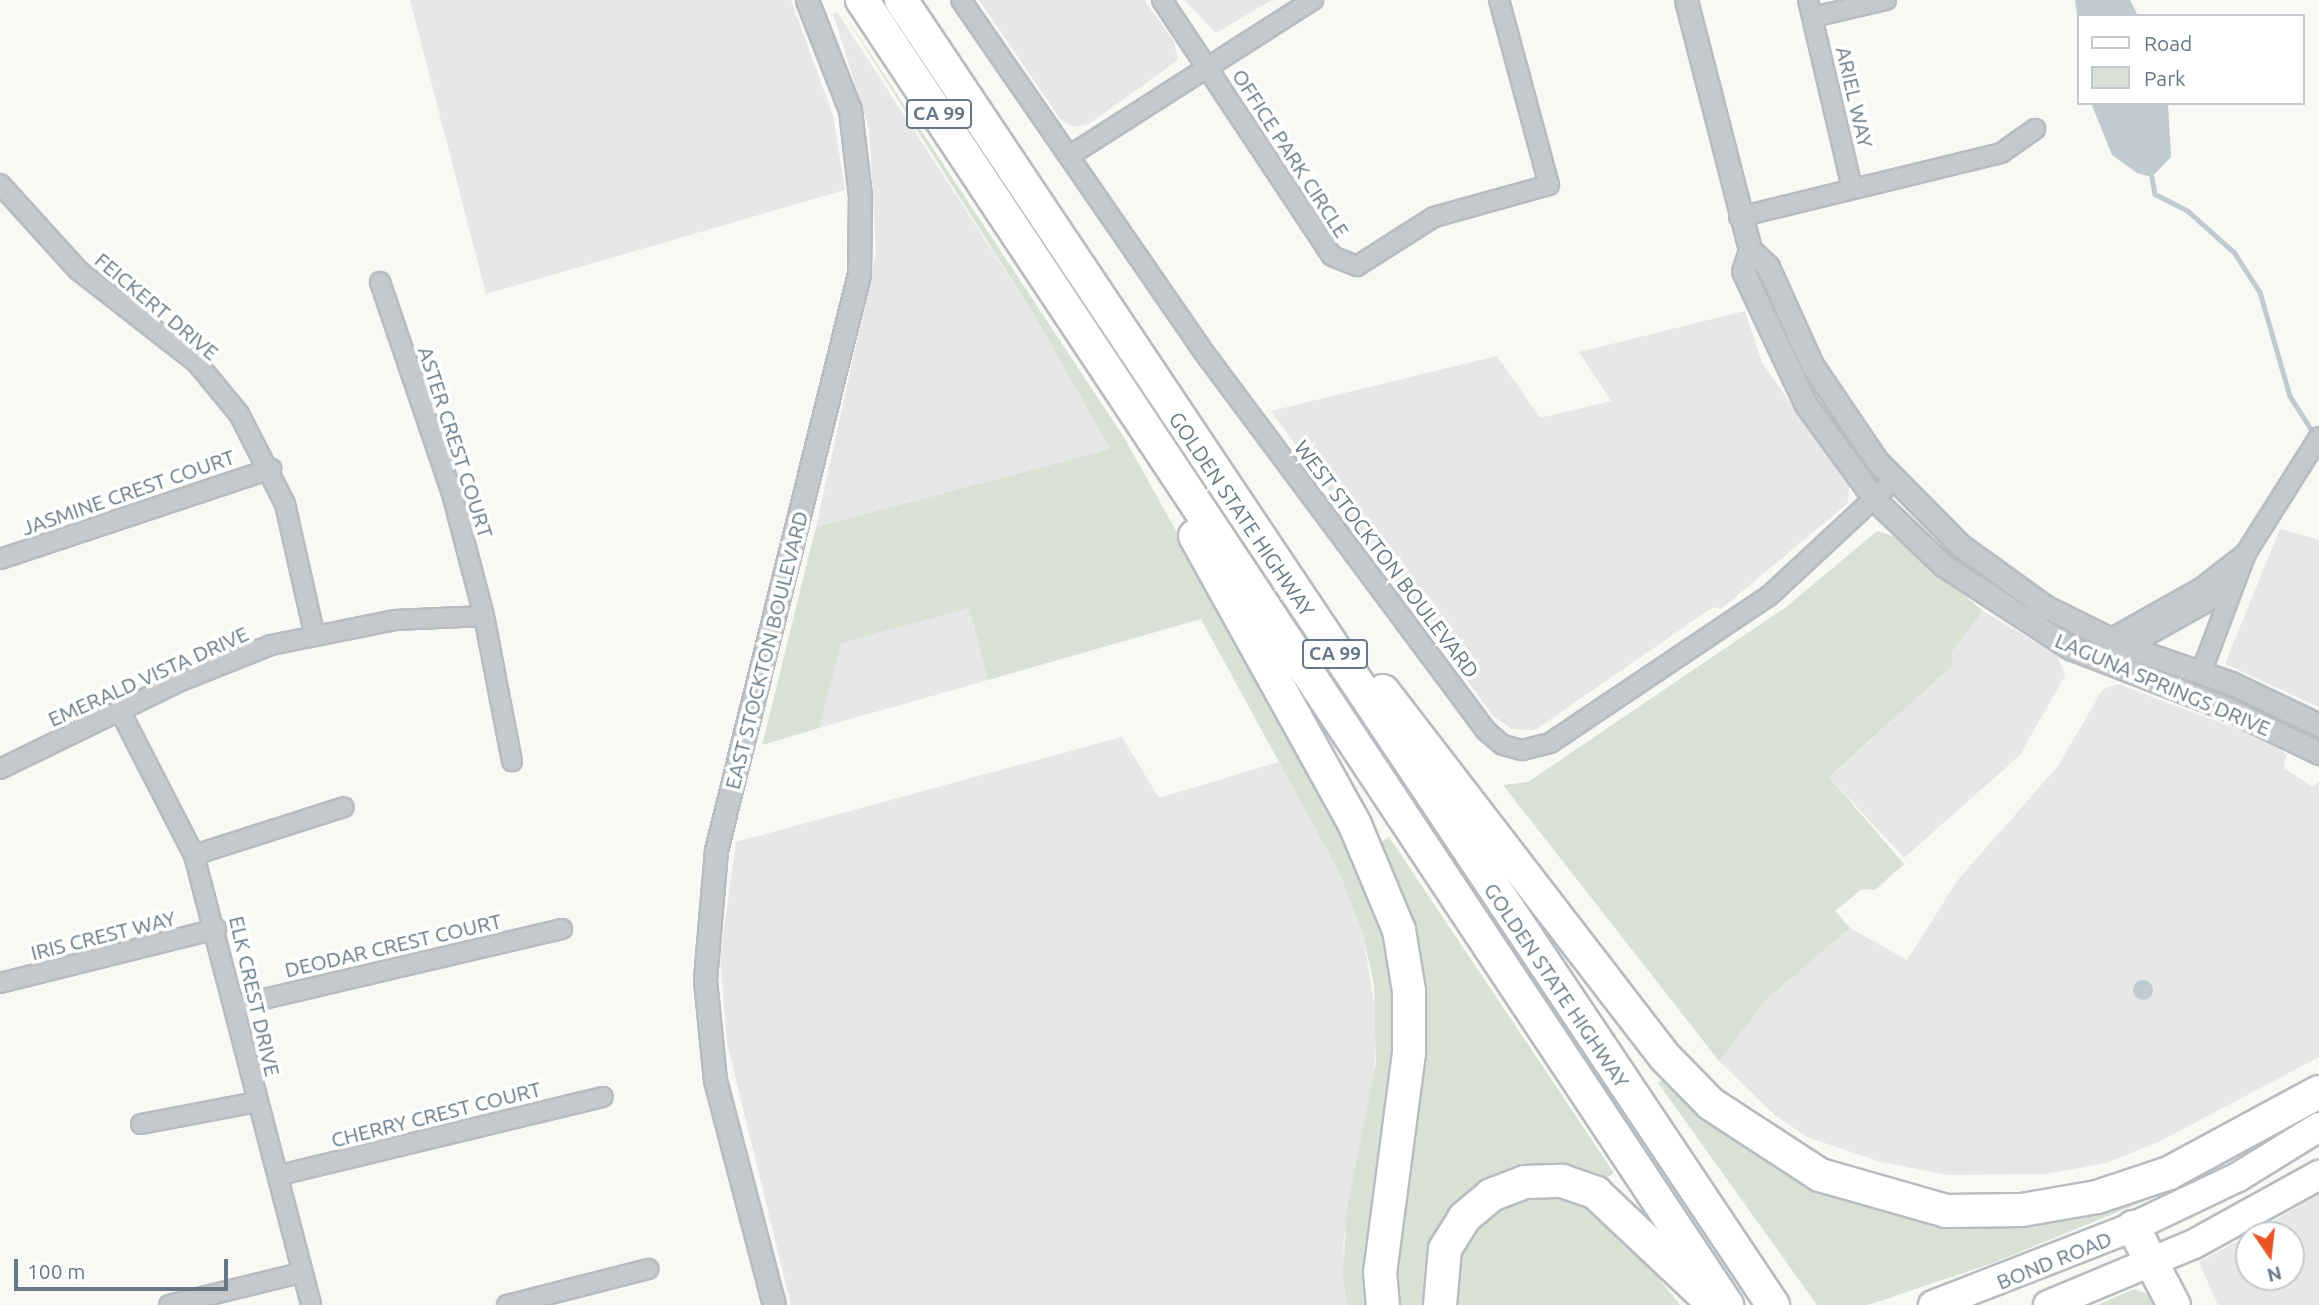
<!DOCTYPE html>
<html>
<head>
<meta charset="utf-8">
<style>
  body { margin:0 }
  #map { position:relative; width:2319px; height:1305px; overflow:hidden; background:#f8f8f5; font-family:Ubuntu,sans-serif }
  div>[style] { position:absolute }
  .built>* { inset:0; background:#e6e7e6 }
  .green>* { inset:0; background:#d9e0d6 }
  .water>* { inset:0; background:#c0cacf }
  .round { border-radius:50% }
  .stream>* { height:4.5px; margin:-2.25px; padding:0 2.25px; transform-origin:2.25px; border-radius:2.25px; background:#c0cacf }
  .roads { filter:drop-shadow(2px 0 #b8bcc0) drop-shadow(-2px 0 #b8bcc0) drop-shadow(0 2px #b8bcc0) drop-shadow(0 -2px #b8bcc0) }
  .minor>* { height:18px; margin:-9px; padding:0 9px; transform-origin:9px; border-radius:9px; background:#c5c9cc }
  .tertiary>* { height:21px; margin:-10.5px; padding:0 10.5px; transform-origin:10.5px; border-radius:10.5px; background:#c5c9cc }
  .primary>* { height:28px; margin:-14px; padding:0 14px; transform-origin:14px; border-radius:14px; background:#fff }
  .motorway>* { height:32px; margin:-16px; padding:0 16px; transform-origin:16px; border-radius:16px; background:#fff }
  span { translate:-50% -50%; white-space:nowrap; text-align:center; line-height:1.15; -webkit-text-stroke:7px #fff; paint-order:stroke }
  .shield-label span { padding:2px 5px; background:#fff; border:2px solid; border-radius:5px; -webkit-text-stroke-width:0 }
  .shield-label { font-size:19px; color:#667887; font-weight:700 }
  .street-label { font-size:21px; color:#667887 }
  .legend { position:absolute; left:2077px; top:14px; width:228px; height:91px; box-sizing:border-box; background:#fff; border:2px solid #c2c9cf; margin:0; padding:9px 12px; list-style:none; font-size:21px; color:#667887 }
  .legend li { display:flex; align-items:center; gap:14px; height:35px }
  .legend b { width:35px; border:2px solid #c2c9cf }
  .north { position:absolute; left:2235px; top:1221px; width:70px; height:70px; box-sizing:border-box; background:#fff; border:2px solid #c2c9cf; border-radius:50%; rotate:166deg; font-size:19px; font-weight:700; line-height:28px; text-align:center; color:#667887 }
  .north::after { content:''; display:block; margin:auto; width:24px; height:32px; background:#e95524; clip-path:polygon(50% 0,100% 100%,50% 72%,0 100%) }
  .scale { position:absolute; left:14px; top:1259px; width:214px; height:32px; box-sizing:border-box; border:4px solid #667887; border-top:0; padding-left:9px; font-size:21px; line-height:24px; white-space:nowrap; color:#667887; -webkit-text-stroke:5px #fff; paint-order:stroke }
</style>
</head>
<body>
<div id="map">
  <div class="built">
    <div style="clip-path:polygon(410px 0,791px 0,833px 115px,845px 190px,486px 294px)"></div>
    <div style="clip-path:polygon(979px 0,1144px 0,1174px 41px,1178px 60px,1089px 124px,1073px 127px,1061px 120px)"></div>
    <div style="clip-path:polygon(1184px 0,1272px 0,1216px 33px)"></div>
    <div style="clip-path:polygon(837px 12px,1036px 318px,1110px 449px,816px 527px,876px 254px,869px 129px,833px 14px)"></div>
    <div style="clip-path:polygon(1745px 311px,1762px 363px,1849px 486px,1848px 503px,1721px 609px,1713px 607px,1535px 730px,1512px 729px,1493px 716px,1271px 411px,1497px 356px,1540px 418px,1611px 401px,1579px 352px)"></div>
    <div style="clip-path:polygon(2280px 529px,2319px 540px,2319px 707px,2225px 664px)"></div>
    <div style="clip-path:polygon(969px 608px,988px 680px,819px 728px,840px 643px)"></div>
    <div style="clip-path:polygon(1983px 611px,2057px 655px,2065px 676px,2019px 756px,1904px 858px,1829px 777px,1894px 719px)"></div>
    <div style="clip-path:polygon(2118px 684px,2277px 744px,2286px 755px,2284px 768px,2313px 787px,2319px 781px,2319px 1057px,2160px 1141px,2106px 1163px,2045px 1174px,1948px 1175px,1881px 1162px,1807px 1137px,1776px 1116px,1719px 1061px,1767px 999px,1850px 928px,1907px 960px,1957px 881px,2058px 766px,2103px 689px)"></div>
    <div style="clip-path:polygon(1122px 737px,1159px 798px,1279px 762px,1339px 872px,1363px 934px,1377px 1022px,1372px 1102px,1343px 1243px,1347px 1305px,791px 1305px,727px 1043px,720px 957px,736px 842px)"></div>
    <div style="clip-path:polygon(2319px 1194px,2319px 1305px,2218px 1305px,2199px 1262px,2249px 1235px,2249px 1277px,2291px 1277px,2291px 1235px,2250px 1235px)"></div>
  </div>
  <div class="green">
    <div style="clip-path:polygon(840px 8px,1125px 439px,1356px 854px,1384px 926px,1400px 1023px,1367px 1243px,1370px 1305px,1347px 1305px,1343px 1273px,1347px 1209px,1376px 1062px,1374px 985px,1363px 934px,1339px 872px,1201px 619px,988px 680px,969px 608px,841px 643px,819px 728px,762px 745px,816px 527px,1110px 449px,1036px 318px)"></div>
    <div style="clip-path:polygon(1877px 531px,1893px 536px,1983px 611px,1952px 651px,1952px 666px,1829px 777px,1904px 864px,1875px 890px,1862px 889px,1835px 911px,1850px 928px,1767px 999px,1719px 1061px,1503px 785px,1528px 782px,1786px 607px)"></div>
    <div style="clip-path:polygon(1389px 837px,1614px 1173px,1601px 1181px,1495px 1179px,1429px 1305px,1400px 1305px,1397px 1274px,1418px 1095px,1375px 846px)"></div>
    <div style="clip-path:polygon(1672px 1074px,1714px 1116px,1947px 1219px,2221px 1161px,2147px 1200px,1993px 1263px,1868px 1305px,1817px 1305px,1658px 1083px)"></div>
    <div style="clip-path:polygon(1556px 1193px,1593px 1206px,1617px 1225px,1680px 1305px,1454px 1305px,1461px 1244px,1500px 1203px)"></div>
    <div style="clip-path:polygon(2134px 1289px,2148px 1294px,2154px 1305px,2097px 1305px)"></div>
  </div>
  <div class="water">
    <div style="clip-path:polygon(2075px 0,2130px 0,2138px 16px,2079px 16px,2079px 30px)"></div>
    <div style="clip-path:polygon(2091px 103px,2168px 103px,2171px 157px,2152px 177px,2137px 173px,2112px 155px)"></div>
    <div class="round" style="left:2133px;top:980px;width:20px;height:20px"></div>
  </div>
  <div class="stream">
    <div style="left:2152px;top:177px;width:17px;rotate:80deg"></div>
    <div style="left:2155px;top:194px;width:37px;rotate:27deg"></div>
    <div style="left:2188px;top:211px;width:62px;rotate:41.7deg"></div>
    <div style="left:2234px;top:252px;width:48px;rotate:57deg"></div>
    <div style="left:2260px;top:292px;width:108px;rotate:73.9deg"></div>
    <div style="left:2290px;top:396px;width:49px;rotate:57.6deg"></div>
  </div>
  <div class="roads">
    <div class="minor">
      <div style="left:961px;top:0;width:421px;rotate:55.4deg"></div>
      <div style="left:1200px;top:347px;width:477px;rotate:53.3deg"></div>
      <div style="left:1485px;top:730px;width:23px;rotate:40deg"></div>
      <div style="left:1503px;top:745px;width:20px;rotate:15deg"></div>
      <div style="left:1522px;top:750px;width:29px;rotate:-14deg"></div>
      <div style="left:1550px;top:743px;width:264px;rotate:-33.9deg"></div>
      <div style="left:1769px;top:596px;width:171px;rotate:-42.9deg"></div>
      <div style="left:1162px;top:0;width:307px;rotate:56.4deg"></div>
      <div style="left:1332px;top:256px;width:27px;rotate:22deg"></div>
      <div style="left:1357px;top:266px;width:91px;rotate:-32.5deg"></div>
      <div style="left:1434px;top:217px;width:119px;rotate:-15.5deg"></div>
      <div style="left:1549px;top:185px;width:192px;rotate:-105.1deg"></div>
      <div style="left:1808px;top:0;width:193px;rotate:76.8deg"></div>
      <div style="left:1813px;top:17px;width:75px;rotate:-13.1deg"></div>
      <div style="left:1069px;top:156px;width:290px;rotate:-32.6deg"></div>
      <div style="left:0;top:184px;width:116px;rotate:47.8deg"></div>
      <div style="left:78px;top:270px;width:151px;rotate:38deg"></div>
      <div style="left:197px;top:363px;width:66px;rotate:50.5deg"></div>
      <div style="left:239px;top:414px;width:101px;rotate:62.9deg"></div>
      <div style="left:285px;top:504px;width:132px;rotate:77.3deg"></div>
      <div style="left:1739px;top:217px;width:270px;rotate:-13.7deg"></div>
      <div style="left:2001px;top:153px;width:42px;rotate:-35.2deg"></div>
      <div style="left:380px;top:282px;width:220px;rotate:71.2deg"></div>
      <div style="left:451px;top:490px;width:130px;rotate:75.3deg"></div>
      <div style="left:484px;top:616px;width:148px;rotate:79.1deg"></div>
      <div style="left:0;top:559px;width:286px;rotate:-18.4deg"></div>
      <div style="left:2110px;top:639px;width:104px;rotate:-29.3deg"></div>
      <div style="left:2201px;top:588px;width:57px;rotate:-37.9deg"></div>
      <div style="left:2127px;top:647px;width:94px;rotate:-29.3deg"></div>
      <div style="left:2209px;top:601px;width:35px;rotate:-41deg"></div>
      <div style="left:2201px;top:673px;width:128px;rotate:-69.4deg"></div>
      <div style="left:2246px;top:553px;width:137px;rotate:-57.8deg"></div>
      <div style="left:120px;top:711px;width:162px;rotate:62.8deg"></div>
      <div style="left:194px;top:855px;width:465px;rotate:75.4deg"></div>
      <div style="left:0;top:769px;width:196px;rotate:-26deg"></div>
      <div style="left:176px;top:683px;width:102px;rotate:-21.8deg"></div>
      <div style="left:271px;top:645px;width:126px;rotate:-11.4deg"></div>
      <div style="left:395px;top:620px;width:89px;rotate:-2.6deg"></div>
      <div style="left:194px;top:855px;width:157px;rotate:-17.7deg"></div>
      <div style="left:0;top:983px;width:223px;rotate:-14deg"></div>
      <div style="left:234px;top:1006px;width:337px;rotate:-13.2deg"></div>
      <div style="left:141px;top:1124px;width:117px;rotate:-10.8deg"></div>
      <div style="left:280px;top:1175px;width:332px;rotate:-13.6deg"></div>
      <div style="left:169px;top:1305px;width:135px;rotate:-13.7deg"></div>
      <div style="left:507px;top:1305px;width:146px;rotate:-14.3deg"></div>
    </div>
    <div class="tertiary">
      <div style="left:1686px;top:0;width:258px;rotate:75.6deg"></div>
      <div style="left:1750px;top:250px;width:25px;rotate:43deg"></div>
      <div style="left:1768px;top:267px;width:107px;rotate:65.8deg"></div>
      <div style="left:1812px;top:365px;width:116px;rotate:55.9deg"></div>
      <div style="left:1877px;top:461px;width:118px;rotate:45.3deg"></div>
      <div style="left:1960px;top:545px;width:106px;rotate:35.8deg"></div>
      <div style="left:2046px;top:607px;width:90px;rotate:26.3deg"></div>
      <div style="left:2127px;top:647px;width:110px;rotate:19.1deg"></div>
      <div style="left:2231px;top:683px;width:98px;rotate:25.5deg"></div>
      <div style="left:1750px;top:250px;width:22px;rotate:108deg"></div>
      <div style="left:1743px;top:271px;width:146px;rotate:64.8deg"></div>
      <div style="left:1805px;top:403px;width:121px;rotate:54.1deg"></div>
      <div style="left:1876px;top:501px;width:93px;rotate:43.7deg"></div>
      <div style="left:1943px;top:565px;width:152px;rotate:33.2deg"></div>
      <div style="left:2070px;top:648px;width:169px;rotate:21.1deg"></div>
      <div style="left:2228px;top:709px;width:101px;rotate:25.8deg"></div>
      <div style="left:774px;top:1305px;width:233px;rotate:-104.7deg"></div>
      <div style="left:715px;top:1080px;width:101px;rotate:-95.7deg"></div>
      <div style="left:705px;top:979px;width:129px;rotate:-85.1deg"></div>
      <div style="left:716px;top:850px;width:593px;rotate:-76.06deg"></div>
      <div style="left:859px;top:274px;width:78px;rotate:-89.3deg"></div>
      <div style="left:860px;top:196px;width:87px;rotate:-96.6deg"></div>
      <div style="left:850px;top:110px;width:118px;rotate:-111.4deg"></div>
    </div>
    <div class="primary">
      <div style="left:1933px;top:1305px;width:215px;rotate:-21.3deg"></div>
      <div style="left:2133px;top:1227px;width:116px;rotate:-25.5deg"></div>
      <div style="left:2238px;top:1177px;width:95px;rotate:-31.7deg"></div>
      <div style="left:2048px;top:1305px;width:158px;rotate:-22.7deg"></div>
      <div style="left:2194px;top:1244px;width:143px;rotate:-28.9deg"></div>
    </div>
    <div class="motorway">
      <div style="left:862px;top:0;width:1566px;rotate:56.46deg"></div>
      <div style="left:901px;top:0;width:1570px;rotate:56.25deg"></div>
      <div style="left:1195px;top:536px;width:330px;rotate:61deg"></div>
      <div style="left:1355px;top:825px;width:114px;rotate:67.3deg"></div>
      <div style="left:1399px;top:930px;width:62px;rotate:80.7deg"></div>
      <div style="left:1409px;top:991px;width:62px;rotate:90deg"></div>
      <div style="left:1409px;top:1053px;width:221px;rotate:97.5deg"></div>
      <div style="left:1380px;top:1272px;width:33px;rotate:85deg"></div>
      <div style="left:1383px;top:691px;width:462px;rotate:52.4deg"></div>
      <div style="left:1665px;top:1057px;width:66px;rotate:45.6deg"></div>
      <div style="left:1711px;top:1104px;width:130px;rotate:33.1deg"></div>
      <div style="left:1820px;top:1175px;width:131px;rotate:15.9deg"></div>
      <div style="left:1946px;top:1211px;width:76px;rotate:-0.8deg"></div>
      <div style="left:2022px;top:1210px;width:76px;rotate:-9.8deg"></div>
      <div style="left:2097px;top:1197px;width:76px;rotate:-18.4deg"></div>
      <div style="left:2169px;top:1173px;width:170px;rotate:-28.4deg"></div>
      <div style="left:2133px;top:1227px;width:88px;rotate:62.3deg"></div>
      <div style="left:1440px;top:1305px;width:56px;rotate:-84.9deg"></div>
      <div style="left:1445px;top:1249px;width:36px;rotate:-58deg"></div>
      <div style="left:1464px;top:1218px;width:35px;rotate:-40deg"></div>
      <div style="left:1491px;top:1195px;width:36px;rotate:-21deg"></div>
      <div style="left:1525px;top:1182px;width:37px;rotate:-2deg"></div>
      <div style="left:1562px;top:1181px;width:36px;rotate:19deg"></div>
      <div style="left:1596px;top:1193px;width:149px;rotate:43.4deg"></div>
    </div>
  </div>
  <div class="shield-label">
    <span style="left:939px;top:114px">CA 99</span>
    <span style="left:1335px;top:654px">CA 99</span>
  </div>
  <div class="street-label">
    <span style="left:1855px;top:97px;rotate:77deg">ARIEL WAY</span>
    <span style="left:1291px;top:153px;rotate:57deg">OFFICE PARK CIRCLE</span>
    <span style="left:157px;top:306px;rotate:40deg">FEICKERT DRIVE</span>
    <span style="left:456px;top:442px;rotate:72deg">ASTER CREST COURT</span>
    <span style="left:128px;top:492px;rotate:-19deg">JASMINE CREST COURT</span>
    <span style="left:1242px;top:514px;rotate:56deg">GOLDEN STATE HIGHWAY</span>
    <span style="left:1387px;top:559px;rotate:53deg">WEST STOCKTON BOULEVARD</span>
    <span style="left:766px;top:650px;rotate:-76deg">EAST STOCKTON BOULEVARD</span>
    <span style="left:148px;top:676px;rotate:-24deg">EMERALD VISTA DRIVE</span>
    <span style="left:2163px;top:684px;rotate:23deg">LAGUNA SPRINGS DRIVE</span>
    <span style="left:103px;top:935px;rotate:-14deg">IRIS CREST WAY</span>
    <span style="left:393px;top:945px;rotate:-13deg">DEODAR CREST COURT</span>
    <span style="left:1557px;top:985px;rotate:56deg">GOLDEN STATE HIGHWAY</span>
    <span style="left:255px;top:996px;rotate:77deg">ELK CREST DRIVE</span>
    <span style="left:436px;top:1114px;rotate:-14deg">CHERRY CREST COURT</span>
    <span style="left:2054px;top:1260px;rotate:-22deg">BOND ROAD</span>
  </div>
  <ul class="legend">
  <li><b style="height:9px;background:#fff"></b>Road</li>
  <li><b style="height:19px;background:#d9e0d6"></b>Park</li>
  </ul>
  <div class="north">N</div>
  <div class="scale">100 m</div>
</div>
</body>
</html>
